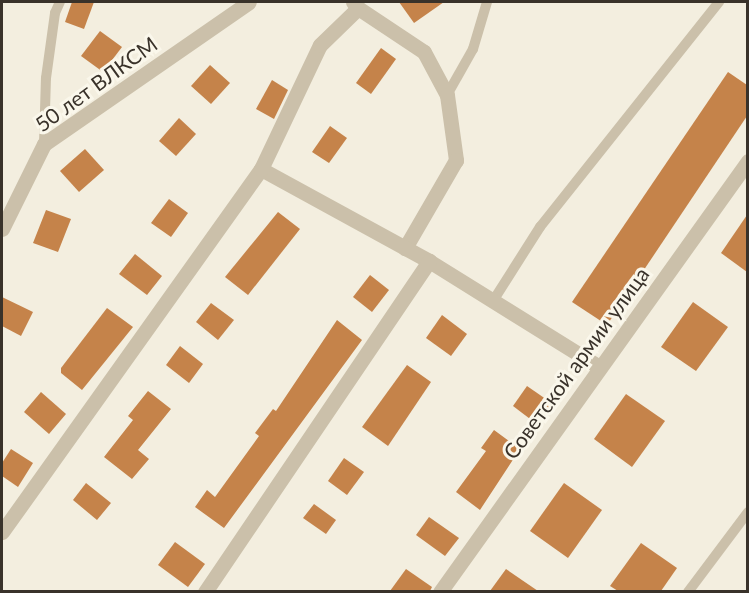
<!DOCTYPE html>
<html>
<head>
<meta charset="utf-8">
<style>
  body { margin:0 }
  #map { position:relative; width:749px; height:593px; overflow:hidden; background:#f3eedf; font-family:Lato,sans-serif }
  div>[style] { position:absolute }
  .building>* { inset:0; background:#c5834a }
  .service>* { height:10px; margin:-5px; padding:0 5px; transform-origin:5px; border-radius:5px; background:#cbc0aa }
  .minor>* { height:15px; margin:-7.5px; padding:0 7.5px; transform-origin:7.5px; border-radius:7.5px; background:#cbc0aa }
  span { translate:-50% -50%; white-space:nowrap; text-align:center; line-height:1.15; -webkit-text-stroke:6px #faf7eb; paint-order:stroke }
  .street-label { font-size:21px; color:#39322a }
  .frame { position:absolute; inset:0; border:3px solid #39322a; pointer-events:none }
</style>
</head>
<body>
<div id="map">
  <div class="building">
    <div style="clip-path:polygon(72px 2px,94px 2px,84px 29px,65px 22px)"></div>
    <div style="clip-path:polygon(399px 2px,444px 2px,414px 23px)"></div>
    <div style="clip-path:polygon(100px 31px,122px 47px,103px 72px,81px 56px)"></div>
    <div style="clip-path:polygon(381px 48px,396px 59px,371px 94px,356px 83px)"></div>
    <div style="clip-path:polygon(210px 65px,230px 83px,211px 104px,191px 86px)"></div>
    <div style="clip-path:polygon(728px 72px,747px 85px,747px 116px,607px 325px,572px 302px)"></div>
    <div style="clip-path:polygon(272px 80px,288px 90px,274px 119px,256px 109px)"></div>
    <div style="clip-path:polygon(179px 118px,196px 134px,176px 156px,159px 141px)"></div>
    <div style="clip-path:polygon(330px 126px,347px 138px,329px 163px,312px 152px)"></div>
    <div style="clip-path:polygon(85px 149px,104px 170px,79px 192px,60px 171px)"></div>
    <div style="clip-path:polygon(169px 199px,188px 213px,171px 237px,151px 223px)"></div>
    <div style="clip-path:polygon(46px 210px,71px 219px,58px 252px,33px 243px)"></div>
    <div style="clip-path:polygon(278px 212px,300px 229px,248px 295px,225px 277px)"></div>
    <div style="clip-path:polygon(747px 215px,747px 272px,721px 253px)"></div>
    <div style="clip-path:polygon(135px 254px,162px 276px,147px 295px,119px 274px)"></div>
    <div style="clip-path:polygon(370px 275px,389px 290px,372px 312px,353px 297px)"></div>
    <div style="clip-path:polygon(2px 297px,33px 312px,21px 336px,2px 326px)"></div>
    <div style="clip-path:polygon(693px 302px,728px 327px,696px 371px,661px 347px)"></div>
    <div style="clip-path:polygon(211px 303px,234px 320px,218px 340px,196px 322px)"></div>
    <div style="clip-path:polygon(107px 308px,133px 327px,82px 390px,61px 373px,61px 368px)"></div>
    <div style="clip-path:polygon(442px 315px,467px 334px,451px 356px,426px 338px)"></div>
    <div style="clip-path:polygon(337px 320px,362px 340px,224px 528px,195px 507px,207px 490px,215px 497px,259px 436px,255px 433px,273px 409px,276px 411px)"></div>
    <div style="clip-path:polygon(180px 346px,203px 364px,189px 383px,166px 365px)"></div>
    <div style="clip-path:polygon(407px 365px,431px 382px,388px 446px,362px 427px)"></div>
    <div style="clip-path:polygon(527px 386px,553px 404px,538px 425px,513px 406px)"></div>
    <div style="clip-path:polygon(148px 391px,171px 409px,138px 450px,149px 459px,132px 479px,104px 457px,133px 420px,128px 416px)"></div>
    <div style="clip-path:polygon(41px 392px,66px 414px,49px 434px,24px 412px)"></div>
    <div style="clip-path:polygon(626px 394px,665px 421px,632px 467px,594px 439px)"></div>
    <div style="clip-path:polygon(494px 430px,520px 449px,480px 510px,456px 492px,486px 451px,481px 448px)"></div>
    <div style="clip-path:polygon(11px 449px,33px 463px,18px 487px,2px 476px,2px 463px)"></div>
    <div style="clip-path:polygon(344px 458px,364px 472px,347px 495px,328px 481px)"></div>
    <div style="clip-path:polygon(86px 483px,111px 503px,97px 520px,73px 500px)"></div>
    <div style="clip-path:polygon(564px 483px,602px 510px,568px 558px,530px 531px)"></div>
    <div style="clip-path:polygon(314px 504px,336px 520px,326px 534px,303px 518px)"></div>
    <div style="clip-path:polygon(429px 517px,459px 538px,445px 556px,416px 535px)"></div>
    <div style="clip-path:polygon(175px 542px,205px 564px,188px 587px,158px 565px)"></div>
    <div style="clip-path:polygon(641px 543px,677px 568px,661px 591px,618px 591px,610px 586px)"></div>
    <div style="clip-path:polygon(406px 569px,432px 587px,430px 591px,390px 591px)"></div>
    <div style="clip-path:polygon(506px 569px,538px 591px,490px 591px)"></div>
  </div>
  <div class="service">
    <div style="left:447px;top:95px;width:53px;rotate:-60.5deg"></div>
    <div style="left:473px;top:49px;width:49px;rotate:-73.4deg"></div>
    <div style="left:44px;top:144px;width:66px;rotate:-88.3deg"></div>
    <div style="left:46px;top:78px;width:66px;rotate:-82.1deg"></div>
    <div style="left:55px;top:13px;width:12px;rotate:-66deg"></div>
    <div style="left:493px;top:301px;width:88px;rotate:-57.6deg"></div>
    <div style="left:540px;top:227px;width:288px;rotate:-51.5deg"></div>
    <div style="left:688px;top:592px;width:100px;rotate:-53.1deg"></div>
  </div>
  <div class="minor">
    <div style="left:353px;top:2px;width:8px;rotate:50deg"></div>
    <div style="left:358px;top:8px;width:79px;rotate:33.7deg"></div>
    <div style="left:424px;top:52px;width:49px;rotate:61.9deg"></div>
    <div style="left:447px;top:95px;width:66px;rotate:82.1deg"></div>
    <div style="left:456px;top:160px;width:102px;rotate:120.1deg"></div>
    <div style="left:261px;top:169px;width:192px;rotate:28.7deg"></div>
    <div style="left:429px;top:261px;width:200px;rotate:31.9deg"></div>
    <div style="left:2px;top:229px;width:95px;rotate:-63.7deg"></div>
    <div style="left:44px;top:144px;width:249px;rotate:-34.7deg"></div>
    <div style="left:2px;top:532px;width:446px;rotate:-54.5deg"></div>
    <div style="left:261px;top:169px;width:137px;rotate:-64.6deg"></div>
    <div style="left:320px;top:45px;width:53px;rotate:-44.2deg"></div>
    <div style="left:205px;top:592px;width:400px;rotate:-55.9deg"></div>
    <div style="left:440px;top:592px;width:530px;rotate:-54.45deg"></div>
  </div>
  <div class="street-label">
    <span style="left:96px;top:84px;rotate:-36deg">50 лет ВЛКСМ</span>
    <span style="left:576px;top:363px;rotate:-54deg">Советской армии улица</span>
  </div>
  <div class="frame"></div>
</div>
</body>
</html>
